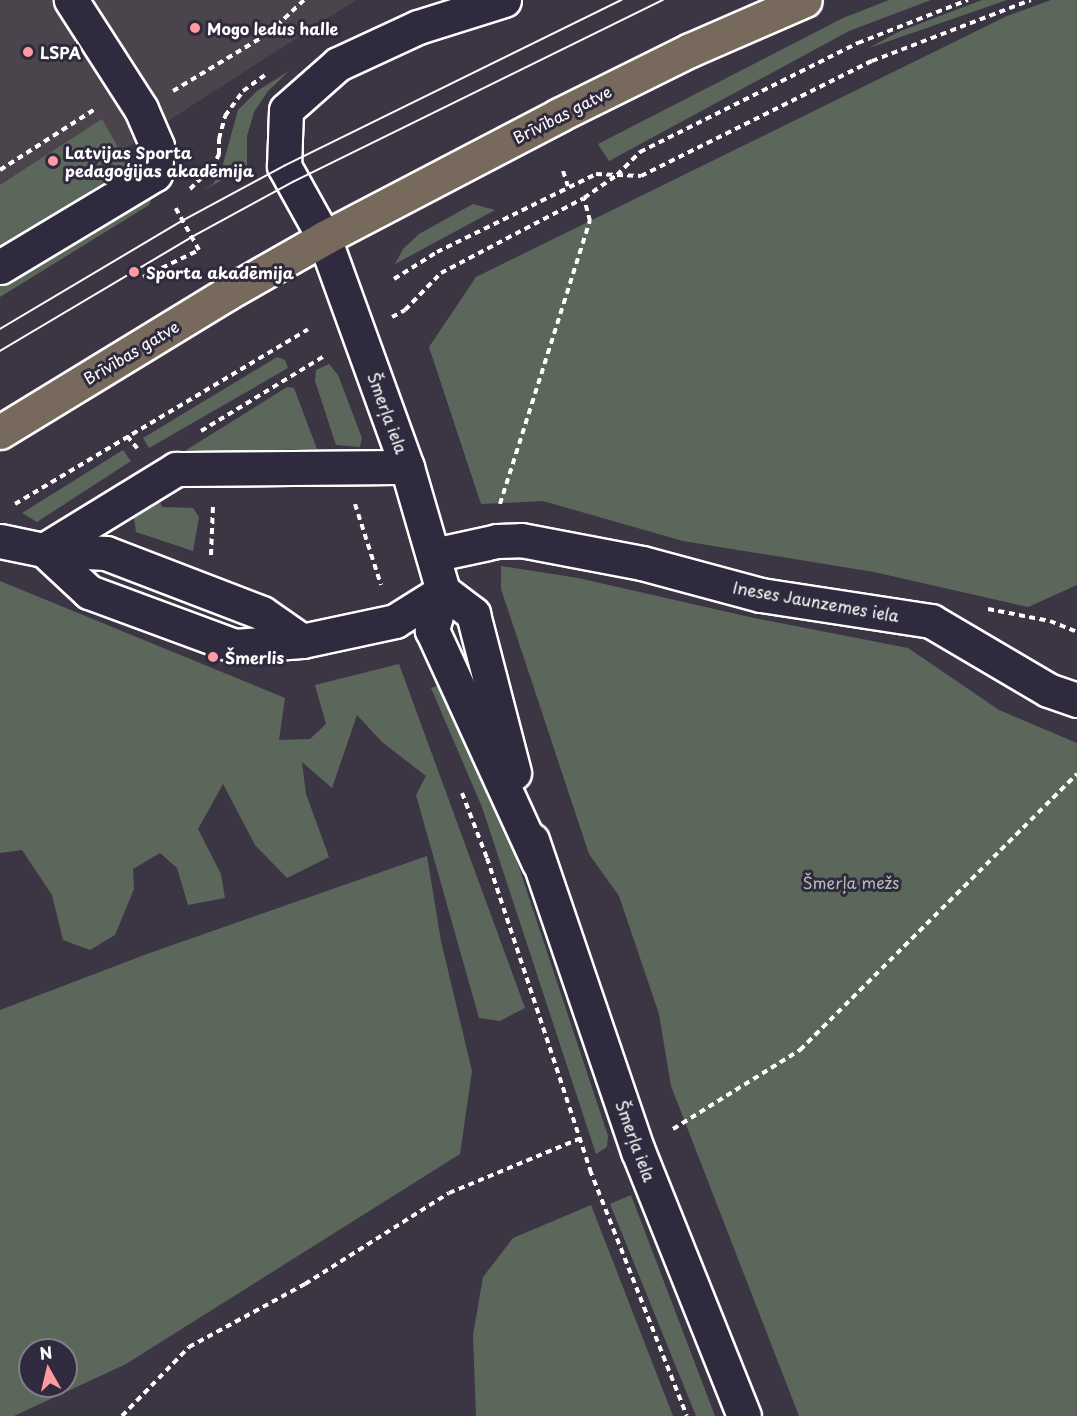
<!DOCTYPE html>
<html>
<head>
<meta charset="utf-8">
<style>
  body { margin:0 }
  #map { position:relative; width:1077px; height:1416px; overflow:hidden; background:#3c3644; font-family:"Playpen Sans",sans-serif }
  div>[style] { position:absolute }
  .built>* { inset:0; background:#4c444c }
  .green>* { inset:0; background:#5c675c }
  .path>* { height:4px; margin-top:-2px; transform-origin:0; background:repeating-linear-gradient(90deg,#fff 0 6px,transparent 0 10.5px) }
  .roads { filter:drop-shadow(2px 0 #fff) drop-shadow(-2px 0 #fff) drop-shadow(0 2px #fff) drop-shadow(0 -2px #fff) }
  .minor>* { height:33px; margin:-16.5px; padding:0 16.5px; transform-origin:16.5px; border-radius:16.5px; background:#2f2a3d }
  .highway>* { height:33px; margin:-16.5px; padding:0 16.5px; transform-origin:16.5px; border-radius:16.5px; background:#77695c }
  .tram>* { height:1.5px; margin:-0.75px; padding:0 0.75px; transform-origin:0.75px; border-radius:0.75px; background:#fff }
  .dots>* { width:16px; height:16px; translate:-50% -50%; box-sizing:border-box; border:3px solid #2f2a3d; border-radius:50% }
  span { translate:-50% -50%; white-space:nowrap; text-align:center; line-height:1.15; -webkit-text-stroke:6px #2f2a3d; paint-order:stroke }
  .poi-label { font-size:16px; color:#fff; font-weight:700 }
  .left { translate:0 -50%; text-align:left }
  .street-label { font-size:16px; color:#fff }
  .park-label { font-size:16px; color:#b6bbb6 }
  .north { position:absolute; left:18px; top:1338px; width:60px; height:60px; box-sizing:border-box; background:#2f2a3d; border:2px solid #827f8b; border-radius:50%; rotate:352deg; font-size:16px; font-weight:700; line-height:24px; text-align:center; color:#fff }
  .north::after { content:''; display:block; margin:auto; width:21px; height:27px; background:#ff9aa2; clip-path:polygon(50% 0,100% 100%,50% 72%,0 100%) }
</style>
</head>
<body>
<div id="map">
  <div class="built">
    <div style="clip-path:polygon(0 0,356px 0,0 229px)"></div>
  </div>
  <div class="green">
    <div style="clip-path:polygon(889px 0,931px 0,849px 31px,609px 161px,598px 144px,843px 18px)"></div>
    <div style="clip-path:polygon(982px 0,1007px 0,869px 48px,898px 32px)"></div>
    <div style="clip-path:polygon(1051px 0,1077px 0,1077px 585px,1028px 607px,874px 572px,683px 541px,543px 501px,481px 504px,429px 347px,476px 277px,1007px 16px)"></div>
    <div style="clip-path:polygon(289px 71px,268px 91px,254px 112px,247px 136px,247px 166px,202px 191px,213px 184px,222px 168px,238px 110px,257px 91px)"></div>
    <div style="clip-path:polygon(102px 119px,123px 156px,125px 165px,123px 170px,0 249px,0 185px)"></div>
    <div style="clip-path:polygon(156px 188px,149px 205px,0 297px,0 284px)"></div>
    <div style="clip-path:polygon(473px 204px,495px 210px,395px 264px,403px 249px,419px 234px)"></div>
    <div style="clip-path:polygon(277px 357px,285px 360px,288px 368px,149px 448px,143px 438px)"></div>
    <div style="clip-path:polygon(329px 364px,338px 375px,362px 438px,360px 447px,336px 445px,315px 381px,316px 370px)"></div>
    <div style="clip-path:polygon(287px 387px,294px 388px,317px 449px,183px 452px)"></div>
    <div style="clip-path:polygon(123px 450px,131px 461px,37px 522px,22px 513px)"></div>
    <div style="clip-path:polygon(160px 502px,162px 507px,193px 508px,199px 517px,193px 551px,136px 532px,134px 517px)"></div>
    <div style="clip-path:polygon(501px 566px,578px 578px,754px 618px,908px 648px,999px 710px,1077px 743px,1077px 1416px,799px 1416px,671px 1086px,659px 1014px,619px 896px,589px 854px,501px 589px)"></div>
    <div style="clip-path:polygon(0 581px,285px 698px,279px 740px,310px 739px,326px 724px,315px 685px,399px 664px,525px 1008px,500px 1021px,479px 1018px,416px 795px,426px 776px,382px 742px,357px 715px,332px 788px,302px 762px,306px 794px,329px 857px,287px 878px,255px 845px,223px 784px,198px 829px,221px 874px,225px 898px,188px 905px,177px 868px,160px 853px,133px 869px,134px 889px,115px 935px,90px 950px,63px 940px,52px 895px,22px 850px,0 853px)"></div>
    <div style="clip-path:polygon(445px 683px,497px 801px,608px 1136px,607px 1147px,596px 1154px,482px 807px,431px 688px)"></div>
    <div style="clip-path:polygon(evenodd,427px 856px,441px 941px,472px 1071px,460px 1154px,126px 1364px,14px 1416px,0 1416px,0 1010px,147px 954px,427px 856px,30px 1350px,66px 1350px,66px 1386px,30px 1386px,30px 1350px)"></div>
    <div style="clip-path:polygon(631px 1195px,715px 1416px,696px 1416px,610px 1204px)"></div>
    <div style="clip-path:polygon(591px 1205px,673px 1416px,476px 1416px,473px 1335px,483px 1277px,513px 1238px)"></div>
  </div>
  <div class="path">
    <div style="left:173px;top:91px;width:112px;rotate:-31.1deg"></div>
    <div style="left:269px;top:33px;width:48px;rotate:-43.3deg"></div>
    <div style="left:0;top:170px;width:113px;rotate:-32.7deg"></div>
    <div style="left:563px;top:171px;width:16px;rotate:72deg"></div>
    <div style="left:190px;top:189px;width:30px;rotate:-44deg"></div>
    <div style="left:212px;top:168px;width:16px;rotate:-63deg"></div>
    <div style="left:219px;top:154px;width:15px;rotate:-90deg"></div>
    <div style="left:219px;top:139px;width:24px;rotate:-75deg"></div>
    <div style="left:225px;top:116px;width:31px;rotate:-54deg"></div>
    <div style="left:243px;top:91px;width:27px;rotate:-36deg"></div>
    <div style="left:143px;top:277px;width:62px;rotate:-25.7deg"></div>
    <div style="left:199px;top:250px;width:51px;rotate:-119.1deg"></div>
    <div style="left:394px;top:279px;width:51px;rotate:-32.1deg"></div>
    <div style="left:437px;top:252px;width:177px;rotate:-26.1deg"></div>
    <div style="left:596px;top:174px;width:45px;rotate:2.5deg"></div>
    <div style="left:641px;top:176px;width:258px;rotate:-26.5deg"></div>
    <div style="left:872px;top:61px;width:170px;rotate:-21deg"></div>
    <div style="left:392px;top:317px;width:15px;rotate:-28deg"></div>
    <div style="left:405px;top:310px;width:52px;rotate:-45.8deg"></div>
    <div style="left:441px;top:273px;width:161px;rotate:-27.7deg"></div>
    <div style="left:584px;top:198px;width:40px;rotate:-34.9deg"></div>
    <div style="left:617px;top:175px;width:33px;rotate:-45deg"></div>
    <div style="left:640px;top:152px;width:244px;rotate:-26.6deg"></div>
    <div style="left:858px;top:43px;width:118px;rotate:-21.4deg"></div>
    <div style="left:201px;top:431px;width:146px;rotate:-31.3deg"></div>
    <div style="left:127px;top:436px;width:16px;rotate:50deg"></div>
    <div style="left:15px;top:504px;width:341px;rotate:-30.8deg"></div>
    <div style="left:355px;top:504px;width:85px;rotate:72.2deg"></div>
    <div style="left:500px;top:504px;width:297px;rotate:-72.4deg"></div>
    <div style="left:590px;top:221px;width:24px;rotate:-105deg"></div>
    <div style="left:211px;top:555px;width:50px;rotate:-87.7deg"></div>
    <div style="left:988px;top:609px;width:63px;rotate:11deg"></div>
    <div style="left:1050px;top:621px;width:29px;rotate:22deg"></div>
    <div style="left:462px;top:793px;width:70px;rotate:69deg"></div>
    <div style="left:487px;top:858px;width:329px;rotate:71.7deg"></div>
    <div style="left:590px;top:1170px;width:264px;rotate:68.5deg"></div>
    <div style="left:673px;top:1129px;width:150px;rotate:-31.9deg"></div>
    <div style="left:800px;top:1050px;width:391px;rotate:-44.9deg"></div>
    <div style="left:122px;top:1416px;width:96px;rotate:-45.8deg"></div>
    <div style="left:189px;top:1347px;width:132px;rotate:-28.5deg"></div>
    <div style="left:305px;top:1284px;width:170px;rotate:-32.3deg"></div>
    <div style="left:449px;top:1193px;width:141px;rotate:-22.6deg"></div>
  </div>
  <div class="roads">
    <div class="minor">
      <div style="left:504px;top:0;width:90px;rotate:162.6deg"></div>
      <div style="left:418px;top:27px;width:88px;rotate:155.2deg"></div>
      <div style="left:338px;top:64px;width:69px;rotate:138.5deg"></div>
      <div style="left:286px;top:110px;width:56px;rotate:92deg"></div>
      <div style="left:284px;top:166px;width:82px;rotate:60.9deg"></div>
      <div style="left:324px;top:238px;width:244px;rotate:70.1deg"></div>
      <div style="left:407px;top:467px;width:129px;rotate:73.8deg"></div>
      <div style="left:443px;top:591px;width:41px;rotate:105.8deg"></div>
      <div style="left:432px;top:630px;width:255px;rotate:65.4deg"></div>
      <div style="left:0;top:267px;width:181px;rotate:-31deg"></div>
      <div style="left:155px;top:174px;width:28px;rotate:-86deg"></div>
      <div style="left:157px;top:146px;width:40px;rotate:-113.4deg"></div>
      <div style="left:141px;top:109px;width:130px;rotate:-122.7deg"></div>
      <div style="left:0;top:541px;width:45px;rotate:11.6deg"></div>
      <div style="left:44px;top:550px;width:62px;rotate:2.8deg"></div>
      <div style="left:106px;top:553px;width:167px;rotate:21deg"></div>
      <div style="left:262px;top:613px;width:49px;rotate:35deg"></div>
      <div style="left:44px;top:550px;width:62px;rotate:43deg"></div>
      <div style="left:89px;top:592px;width:156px;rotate:20.3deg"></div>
      <div style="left:235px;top:646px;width:67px;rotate:-4.3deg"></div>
      <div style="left:302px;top:641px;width:95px;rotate:-12.1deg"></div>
      <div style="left:395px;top:621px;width:57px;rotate:-32deg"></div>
      <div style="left:44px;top:550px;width:155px;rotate:-31.5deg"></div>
      <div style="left:176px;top:469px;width:231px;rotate:-0.5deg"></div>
      <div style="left:433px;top:555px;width:66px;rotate:-12.3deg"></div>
      <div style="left:497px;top:541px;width:24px;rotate:-2deg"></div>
      <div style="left:521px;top:540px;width:123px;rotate:10.8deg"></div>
      <div style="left:642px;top:563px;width:123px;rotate:15.1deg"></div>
      <div style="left:761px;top:595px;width:172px;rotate:8.7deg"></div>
      <div style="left:931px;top:621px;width:136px;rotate:30.5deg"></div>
      <div style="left:1048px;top:690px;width:31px;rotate:19deg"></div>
      <div style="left:443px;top:591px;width:38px;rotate:37deg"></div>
      <div style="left:473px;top:614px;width:164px;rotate:75.5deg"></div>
      <div style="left:532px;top:840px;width:329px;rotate:71.2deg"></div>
      <div style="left:638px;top:1151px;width:285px;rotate:68.2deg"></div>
    </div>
    <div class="highway">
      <div style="left:0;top:432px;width:265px;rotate:-31.4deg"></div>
      <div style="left:226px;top:294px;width:113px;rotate:-29.7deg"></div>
      <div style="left:324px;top:238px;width:265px;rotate:-27.6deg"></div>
      <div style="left:559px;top:115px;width:146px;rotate:-26.4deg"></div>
      <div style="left:690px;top:50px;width:125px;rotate:-23.5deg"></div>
    </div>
  </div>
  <div class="tram">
    <div style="left:0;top:329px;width:212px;rotate:-30.7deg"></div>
    <div style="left:182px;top:221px;width:116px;rotate:-28.3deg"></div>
    <div style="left:284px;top:166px;width:376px;rotate:-26.2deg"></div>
    <div style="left:0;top:351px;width:223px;rotate:-30.7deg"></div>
    <div style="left:192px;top:237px;width:115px;rotate:-28.6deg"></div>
    <div style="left:293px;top:182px;width:412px;rotate:-26.2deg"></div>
  </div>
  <div class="dots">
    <div style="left:195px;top:28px;background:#ff9aa2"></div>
    <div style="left:28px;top:52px;background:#ff9aa2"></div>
    <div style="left:53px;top:161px;background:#ff9aa2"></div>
    <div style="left:134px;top:272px;background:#ff9aa2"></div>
    <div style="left:213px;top:657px;background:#ff9aa2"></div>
  </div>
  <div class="poi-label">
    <span class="left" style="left:207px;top:28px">Mogo ledus halle</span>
    <span class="left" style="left:40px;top:52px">LSPA</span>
    <span class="left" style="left:65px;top:161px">Latvijas Sporta<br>pedagoģijas akadēmija</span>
    <span class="left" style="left:146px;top:272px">Sporta akadēmija</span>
    <span class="left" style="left:225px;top:657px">Šmerlis</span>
  </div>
  <div class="street-label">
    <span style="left:562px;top:114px;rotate:-27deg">Brīvības gatve</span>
    <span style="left:131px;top:352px;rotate:-31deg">Brīvības gatve</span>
    <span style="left:388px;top:413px;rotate:70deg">Šmerļa iela</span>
    <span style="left:816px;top:601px;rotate:10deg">Ineses Jaunzemes iela</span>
    <span style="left:636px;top:1141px;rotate:70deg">Šmerļa iela</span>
  </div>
  <div class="park-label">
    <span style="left:851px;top:882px">Šmerļa mežs</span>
  </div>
  <div class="north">N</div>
</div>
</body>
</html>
